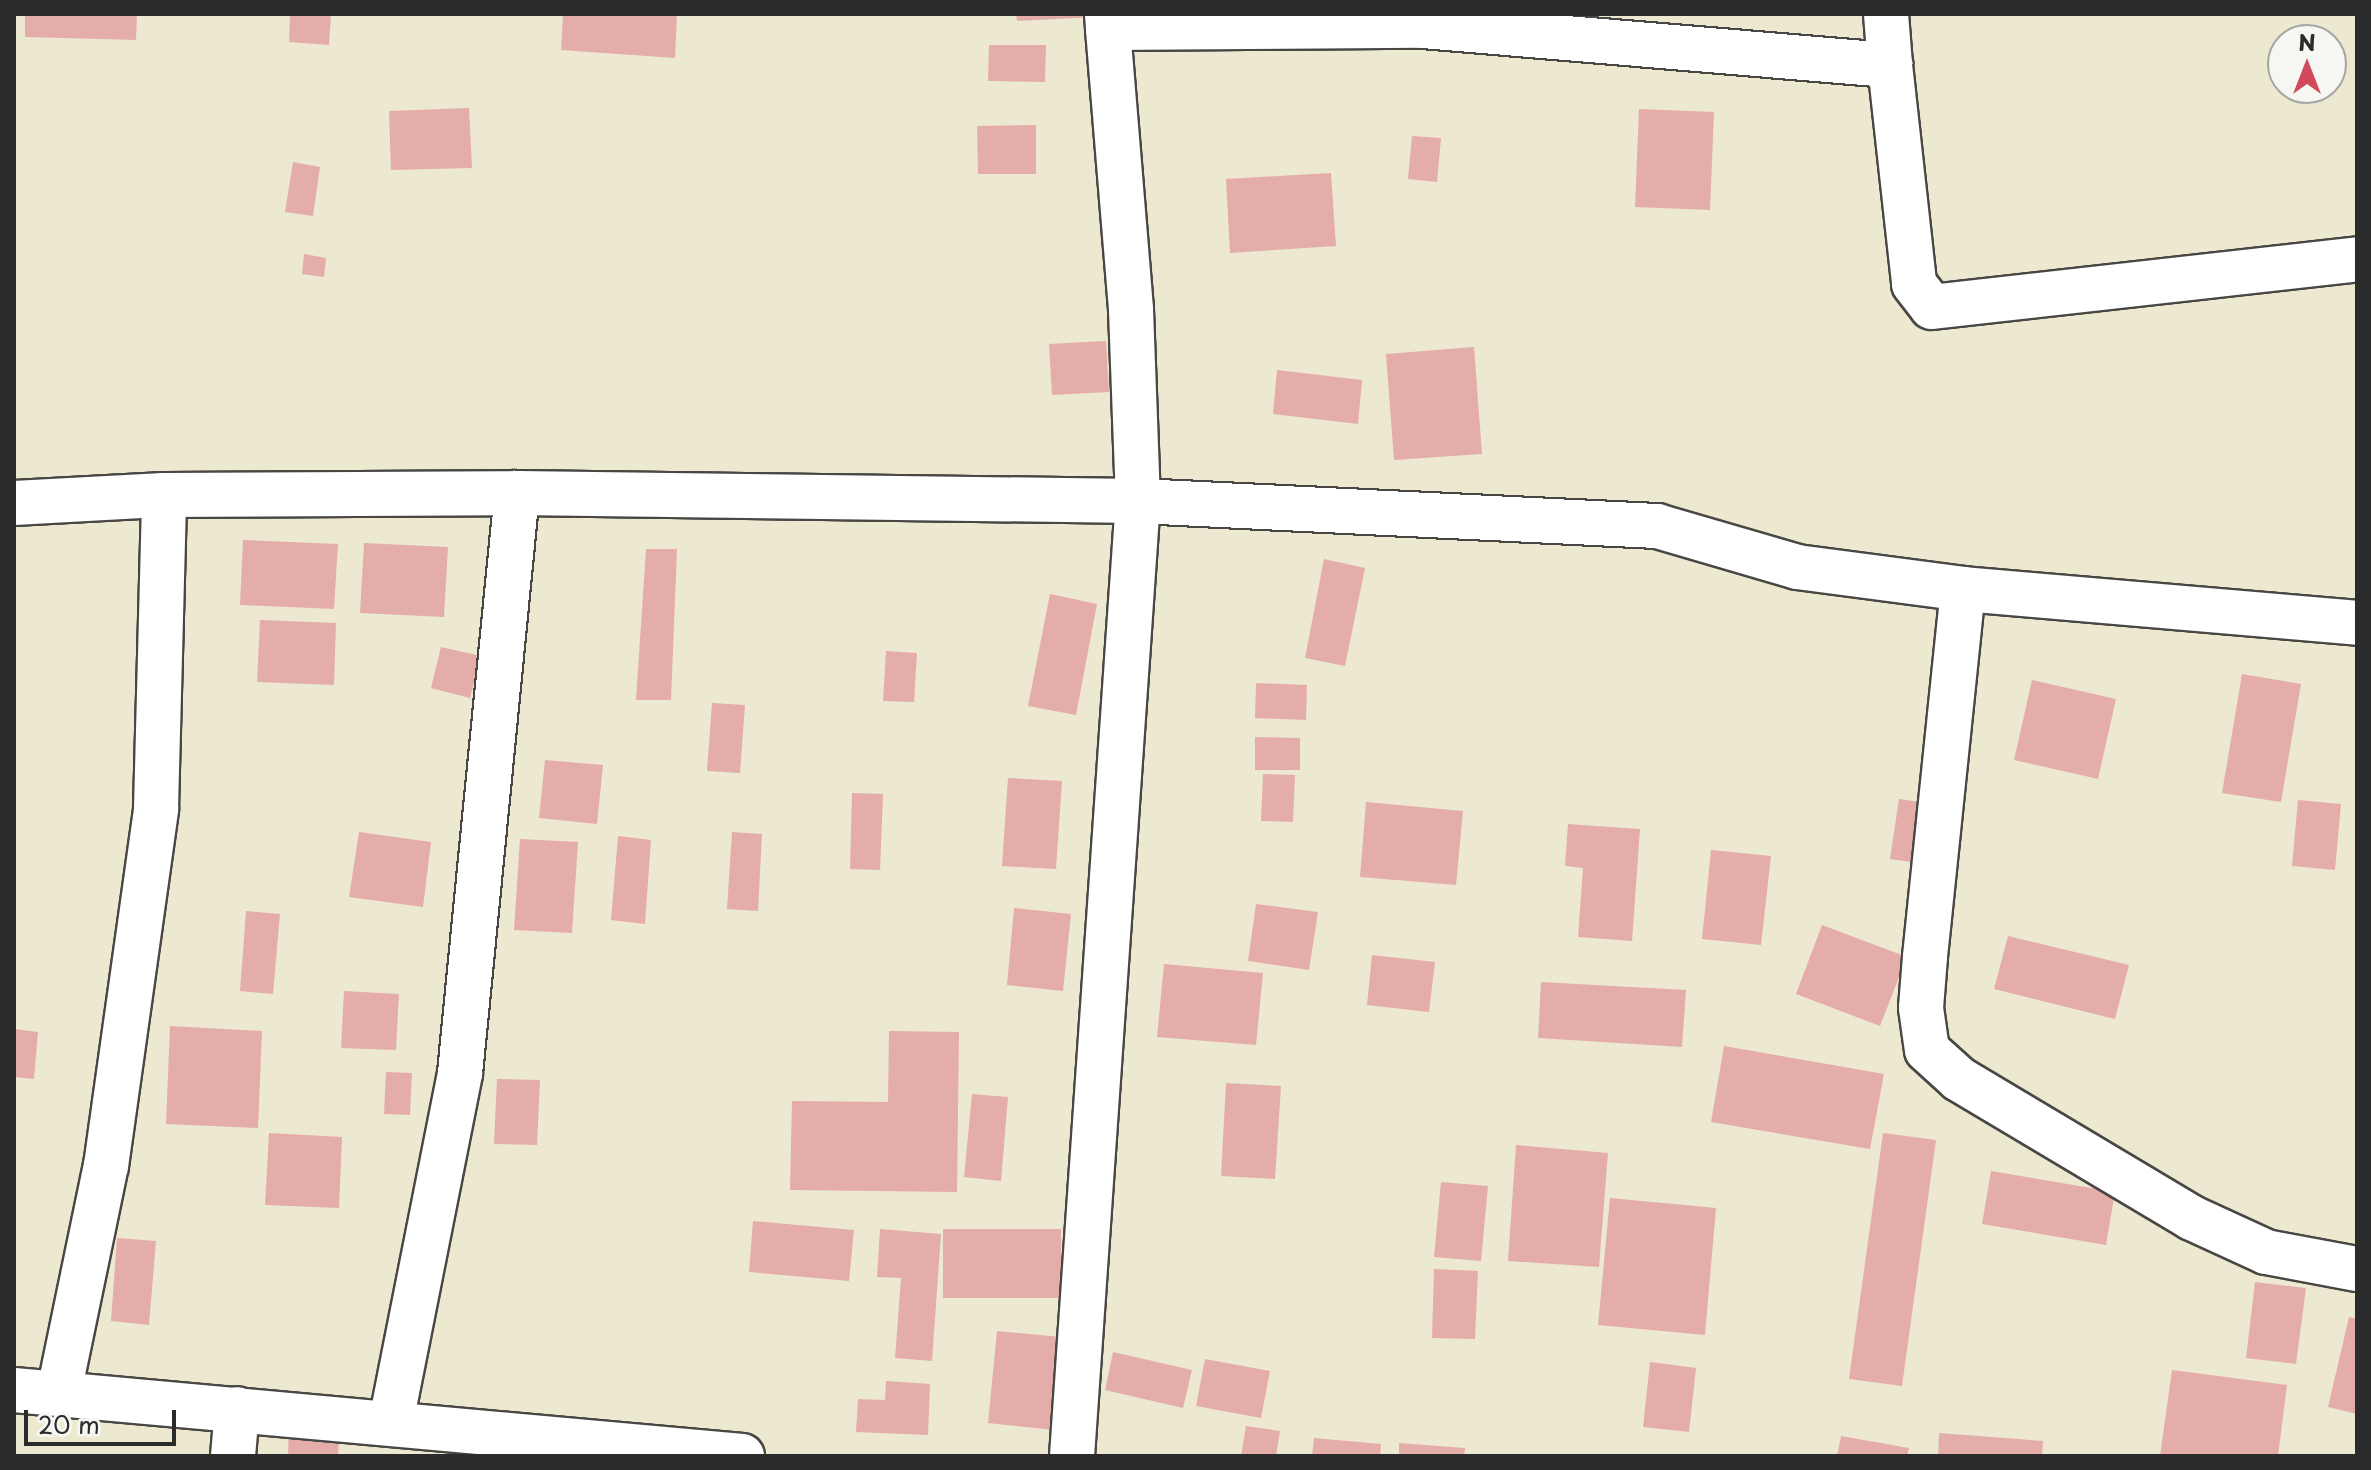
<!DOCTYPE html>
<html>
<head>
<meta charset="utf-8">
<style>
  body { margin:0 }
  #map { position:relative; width:2371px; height:1470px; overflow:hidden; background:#ede8d0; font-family:"Playpen Sans",sans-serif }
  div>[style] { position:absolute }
  .building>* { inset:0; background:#e4adaa }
  .roads { filter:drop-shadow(2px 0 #484744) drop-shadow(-2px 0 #484744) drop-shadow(0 2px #484744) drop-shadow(0 -2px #484744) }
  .minor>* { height:44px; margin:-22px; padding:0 22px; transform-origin:22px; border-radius:22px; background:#fff }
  span { translate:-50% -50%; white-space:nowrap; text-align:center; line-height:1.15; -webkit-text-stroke:7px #f6f6f2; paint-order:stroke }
  .frame { position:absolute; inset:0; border:16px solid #2b2b2b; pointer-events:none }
  .north { position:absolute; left:2267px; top:24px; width:80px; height:80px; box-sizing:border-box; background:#f6f6f2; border:2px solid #a5a5a2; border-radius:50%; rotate:0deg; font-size:22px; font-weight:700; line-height:32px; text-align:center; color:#2b2b2b }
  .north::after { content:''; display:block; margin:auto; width:28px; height:36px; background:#d1495b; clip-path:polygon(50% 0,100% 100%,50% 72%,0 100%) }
  .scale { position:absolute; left:24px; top:1410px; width:152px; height:36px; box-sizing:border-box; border:4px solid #2b2b2b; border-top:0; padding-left:10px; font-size:24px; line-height:28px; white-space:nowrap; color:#2b2b2b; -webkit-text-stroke:6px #f6f6f2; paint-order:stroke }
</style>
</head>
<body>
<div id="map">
  <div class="building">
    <div style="clip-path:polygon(25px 14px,137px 14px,136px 40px,25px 37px)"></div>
    <div style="clip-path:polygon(290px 14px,331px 14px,329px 45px,289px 42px)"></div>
    <div style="clip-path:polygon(563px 14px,677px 14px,675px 58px,561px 50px)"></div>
    <div style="clip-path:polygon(1016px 14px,1096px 14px,1096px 17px,1017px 21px)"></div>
    <div style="clip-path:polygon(989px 45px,1046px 45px,1045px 82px,988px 81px)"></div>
    <div style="clip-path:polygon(469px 108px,472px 168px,391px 170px,389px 111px)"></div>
    <div style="clip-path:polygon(1639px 109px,1714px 112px,1710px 210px,1635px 207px)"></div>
    <div style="clip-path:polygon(1036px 125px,1036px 174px,978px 174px,977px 126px)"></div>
    <div style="clip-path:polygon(1412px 136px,1441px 138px,1437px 182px,1408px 179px)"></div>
    <div style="clip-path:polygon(293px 162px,320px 167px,313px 216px,285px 212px)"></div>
    <div style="clip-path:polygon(1331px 173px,1336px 246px,1230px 253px,1226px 179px)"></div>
    <div style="clip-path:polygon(304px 254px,326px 258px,324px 277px,302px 274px)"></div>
    <div style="clip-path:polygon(1106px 341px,1109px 392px,1052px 395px,1049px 344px)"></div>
    <div style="clip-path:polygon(1474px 347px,1482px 454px,1394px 460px,1386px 354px)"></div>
    <div style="clip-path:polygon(1277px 370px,1362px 380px,1358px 424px,1273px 414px)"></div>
    <div style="clip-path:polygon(243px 540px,338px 544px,334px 609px,240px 605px)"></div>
    <div style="clip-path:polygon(364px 543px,448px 547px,444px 617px,360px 613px)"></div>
    <div style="clip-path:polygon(646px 549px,677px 549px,671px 700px,636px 700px)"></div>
    <div style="clip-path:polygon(1324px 559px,1365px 568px,1345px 666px,1305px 658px)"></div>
    <div style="clip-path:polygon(1050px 594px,1097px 604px,1076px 715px,1028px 706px)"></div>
    <div style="clip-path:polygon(260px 620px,336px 623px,334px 685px,257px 682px)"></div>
    <div style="clip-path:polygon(441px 647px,481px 656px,470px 698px,431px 688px)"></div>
    <div style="clip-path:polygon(886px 651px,917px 653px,914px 702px,883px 701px)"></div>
    <div style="clip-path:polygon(2242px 674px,2301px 684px,2281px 802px,2222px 793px)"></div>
    <div style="clip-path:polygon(2032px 680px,2116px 699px,2098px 779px,2014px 760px)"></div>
    <div style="clip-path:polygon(1256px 683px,1307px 685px,1306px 720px,1255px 718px)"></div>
    <div style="clip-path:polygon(712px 703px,745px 705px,740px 773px,707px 771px)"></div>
    <div style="clip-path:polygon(1255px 737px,1300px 738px,1300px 770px,1255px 770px)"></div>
    <div style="clip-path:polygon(545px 760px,603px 765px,597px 824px,539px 818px)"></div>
    <div style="clip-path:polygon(1263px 774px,1295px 775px,1293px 822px,1261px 821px)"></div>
    <div style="clip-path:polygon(1008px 778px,1062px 781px,1056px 869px,1002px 866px)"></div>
    <div style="clip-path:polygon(852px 793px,883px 794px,880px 870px,850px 869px)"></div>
    <div style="clip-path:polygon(1899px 799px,1934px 804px,1925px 864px,1890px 859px)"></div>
    <div style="clip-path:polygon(2298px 800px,2341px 804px,2335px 870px,2292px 866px)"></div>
    <div style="clip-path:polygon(1366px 802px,1463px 811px,1456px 885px,1360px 877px)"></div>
    <div style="clip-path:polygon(1568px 824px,1640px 829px,1632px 941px,1578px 937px,1583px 868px,1565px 866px)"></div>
    <div style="clip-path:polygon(359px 832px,431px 842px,423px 907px,349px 897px)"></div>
    <div style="clip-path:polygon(732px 832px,762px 834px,758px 911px,727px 909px)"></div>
    <div style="clip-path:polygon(618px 836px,651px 840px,645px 924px,611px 920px)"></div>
    <div style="clip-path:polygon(520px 839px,578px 842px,572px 933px,514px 930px)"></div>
    <div style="clip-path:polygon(1711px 850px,1771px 856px,1761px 945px,1702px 939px)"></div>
    <div style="clip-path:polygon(1256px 904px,1318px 912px,1309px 970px,1248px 961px)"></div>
    <div style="clip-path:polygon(1014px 908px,1071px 914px,1063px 991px,1007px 985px)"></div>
    <div style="clip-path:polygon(246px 911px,280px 914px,273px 994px,240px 991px)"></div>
    <div style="clip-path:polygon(1822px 925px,1907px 957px,1880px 1026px,1796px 994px)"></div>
    <div style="clip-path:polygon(2008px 936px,2129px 965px,2115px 1019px,1994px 989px)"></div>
    <div style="clip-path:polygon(1372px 955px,1435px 962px,1429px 1012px,1367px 1005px)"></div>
    <div style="clip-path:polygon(1164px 964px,1263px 973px,1256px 1045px,1157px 1037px)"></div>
    <div style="clip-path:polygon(1541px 982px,1686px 990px,1682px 1047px,1538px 1038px)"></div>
    <div style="clip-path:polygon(344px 991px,399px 994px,396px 1050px,341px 1048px)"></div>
    <div style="clip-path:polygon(170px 1026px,262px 1031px,258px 1128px,166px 1124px)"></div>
    <div style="clip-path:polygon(14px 1029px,38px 1032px,34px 1079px,14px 1077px)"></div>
    <div style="clip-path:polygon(889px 1031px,959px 1032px,957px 1192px,790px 1190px,792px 1101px,888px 1102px)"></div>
    <div style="clip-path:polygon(1724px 1046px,1884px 1074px,1870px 1149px,1711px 1122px)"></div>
    <div style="clip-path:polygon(386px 1072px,412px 1073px,410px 1115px,384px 1114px)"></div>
    <div style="clip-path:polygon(497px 1079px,540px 1080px,537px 1145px,494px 1144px)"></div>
    <div style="clip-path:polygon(1226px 1083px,1281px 1086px,1275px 1179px,1221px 1176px)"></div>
    <div style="clip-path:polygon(972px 1094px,1008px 1097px,1001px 1181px,964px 1177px)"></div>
    <div style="clip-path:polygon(269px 1133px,342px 1137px,339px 1208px,265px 1205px)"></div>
    <div style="clip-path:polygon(1883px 1133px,1936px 1140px,1902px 1386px,1849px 1379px)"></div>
    <div style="clip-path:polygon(1516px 1145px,1608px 1153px,1599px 1267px,1508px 1261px)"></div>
    <div style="clip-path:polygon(1991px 1171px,2115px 1192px,2106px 1245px,1982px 1224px)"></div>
    <div style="clip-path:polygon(1441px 1182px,1488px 1186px,1481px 1261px,1434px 1257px)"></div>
    <div style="clip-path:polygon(1610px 1198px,1716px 1208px,1705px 1335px,1598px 1325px)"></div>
    <div style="clip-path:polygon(753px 1221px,854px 1230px,849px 1281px,749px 1272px)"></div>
    <div style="clip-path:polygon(880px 1229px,941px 1234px,932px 1361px,895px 1358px,901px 1278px,877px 1277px)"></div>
    <div style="clip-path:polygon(943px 1229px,1061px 1229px,1061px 1298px,943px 1298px)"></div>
    <div style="clip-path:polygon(117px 1238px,156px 1241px,149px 1325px,111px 1321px)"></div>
    <div style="clip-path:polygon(1434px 1269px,1478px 1271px,1475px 1339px,1432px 1338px)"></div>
    <div style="clip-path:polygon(2255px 1282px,2306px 1288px,2296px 1364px,2246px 1358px)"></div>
    <div style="clip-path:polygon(2349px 1317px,2357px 1319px,2357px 1414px,2328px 1407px)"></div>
    <div style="clip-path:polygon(997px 1331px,1072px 1338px,1063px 1431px,988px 1423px)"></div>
    <div style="clip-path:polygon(1113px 1352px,1192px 1370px,1183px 1408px,1105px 1390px)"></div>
    <div style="clip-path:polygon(1205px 1359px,1270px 1371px,1261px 1418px,1196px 1406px)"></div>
    <div style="clip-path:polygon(1650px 1362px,1696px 1368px,1689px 1432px,1643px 1427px)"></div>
    <div style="clip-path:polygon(2172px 1370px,2287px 1385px,2278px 1456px,2160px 1456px)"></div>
    <div style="clip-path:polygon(886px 1381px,930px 1384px,928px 1435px,856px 1432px,858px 1399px,885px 1400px)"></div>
    <div style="clip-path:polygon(289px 1417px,340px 1419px,338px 1456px,288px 1456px)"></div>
    <div style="clip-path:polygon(1246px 1426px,1280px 1431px,1276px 1456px,1241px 1456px)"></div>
    <div style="clip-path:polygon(1939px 1433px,2043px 1441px,2042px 1456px,1938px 1456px)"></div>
    <div style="clip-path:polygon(1841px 1436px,1909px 1448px,1907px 1456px,1837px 1456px)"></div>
    <div style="clip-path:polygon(1314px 1438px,1381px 1444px,1380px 1456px,1312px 1456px)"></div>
    <div style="clip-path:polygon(1399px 1443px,1465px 1448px,1464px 1456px,1399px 1456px)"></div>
  </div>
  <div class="roads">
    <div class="minor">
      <div style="left:1107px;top:14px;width:14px;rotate:86deg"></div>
      <div style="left:1108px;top:28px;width:315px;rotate:-0.4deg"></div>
      <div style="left:1423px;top:26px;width:469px;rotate:4.8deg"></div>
      <div style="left:1890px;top:65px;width:220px;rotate:83.7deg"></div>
      <div style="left:1914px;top:284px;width:29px;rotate:52deg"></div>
      <div style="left:1932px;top:307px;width:428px;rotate:-6.4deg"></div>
      <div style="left:1886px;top:14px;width:51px;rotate:85.5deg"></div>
      <div style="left:14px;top:503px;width:150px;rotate:-3.1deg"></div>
      <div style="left:164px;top:495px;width:353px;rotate:-0.3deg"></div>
      <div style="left:517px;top:493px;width:621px;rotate:0.74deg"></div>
      <div style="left:1138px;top:501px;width:520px;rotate:2.76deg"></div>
      <div style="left:1657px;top:526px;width:146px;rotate:16.3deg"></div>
      <div style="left:1797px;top:567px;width:167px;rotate:7.5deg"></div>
      <div style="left:1963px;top:589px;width:395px;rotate:4.9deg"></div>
      <div style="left:1963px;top:589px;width:370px;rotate:95.9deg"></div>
      <div style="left:1925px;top:957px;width:51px;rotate:94.5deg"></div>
      <div style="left:1921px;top:1008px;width:42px;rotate:81.9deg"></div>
      <div style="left:1927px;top:1050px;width:43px;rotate:42.2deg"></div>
      <div style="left:1959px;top:1079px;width:271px;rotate:30.8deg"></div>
      <div style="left:2192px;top:1218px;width:81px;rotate:24.7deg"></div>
      <div style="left:2266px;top:1252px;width:93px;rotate:10.6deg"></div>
      <div style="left:14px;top:1390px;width:731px;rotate:5.18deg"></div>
      <div style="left:59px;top:1392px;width:231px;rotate:-78.3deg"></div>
      <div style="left:106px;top:1166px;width:361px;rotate:-82deg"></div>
      <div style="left:156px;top:808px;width:313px;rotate:-88.5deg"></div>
      <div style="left:391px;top:1422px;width:356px;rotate:-78.8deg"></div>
      <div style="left:460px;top:1073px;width:583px;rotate:-84.39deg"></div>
      <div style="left:233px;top:1456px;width:47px;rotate:-85.1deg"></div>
      <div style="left:1072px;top:1456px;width:957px;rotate:-86.05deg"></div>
      <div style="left:1138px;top:501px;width:192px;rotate:-92.1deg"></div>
      <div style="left:1131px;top:309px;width:282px;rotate:-94.7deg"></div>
    </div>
  </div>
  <div class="frame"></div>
  <div class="north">N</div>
  <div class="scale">20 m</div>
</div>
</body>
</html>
